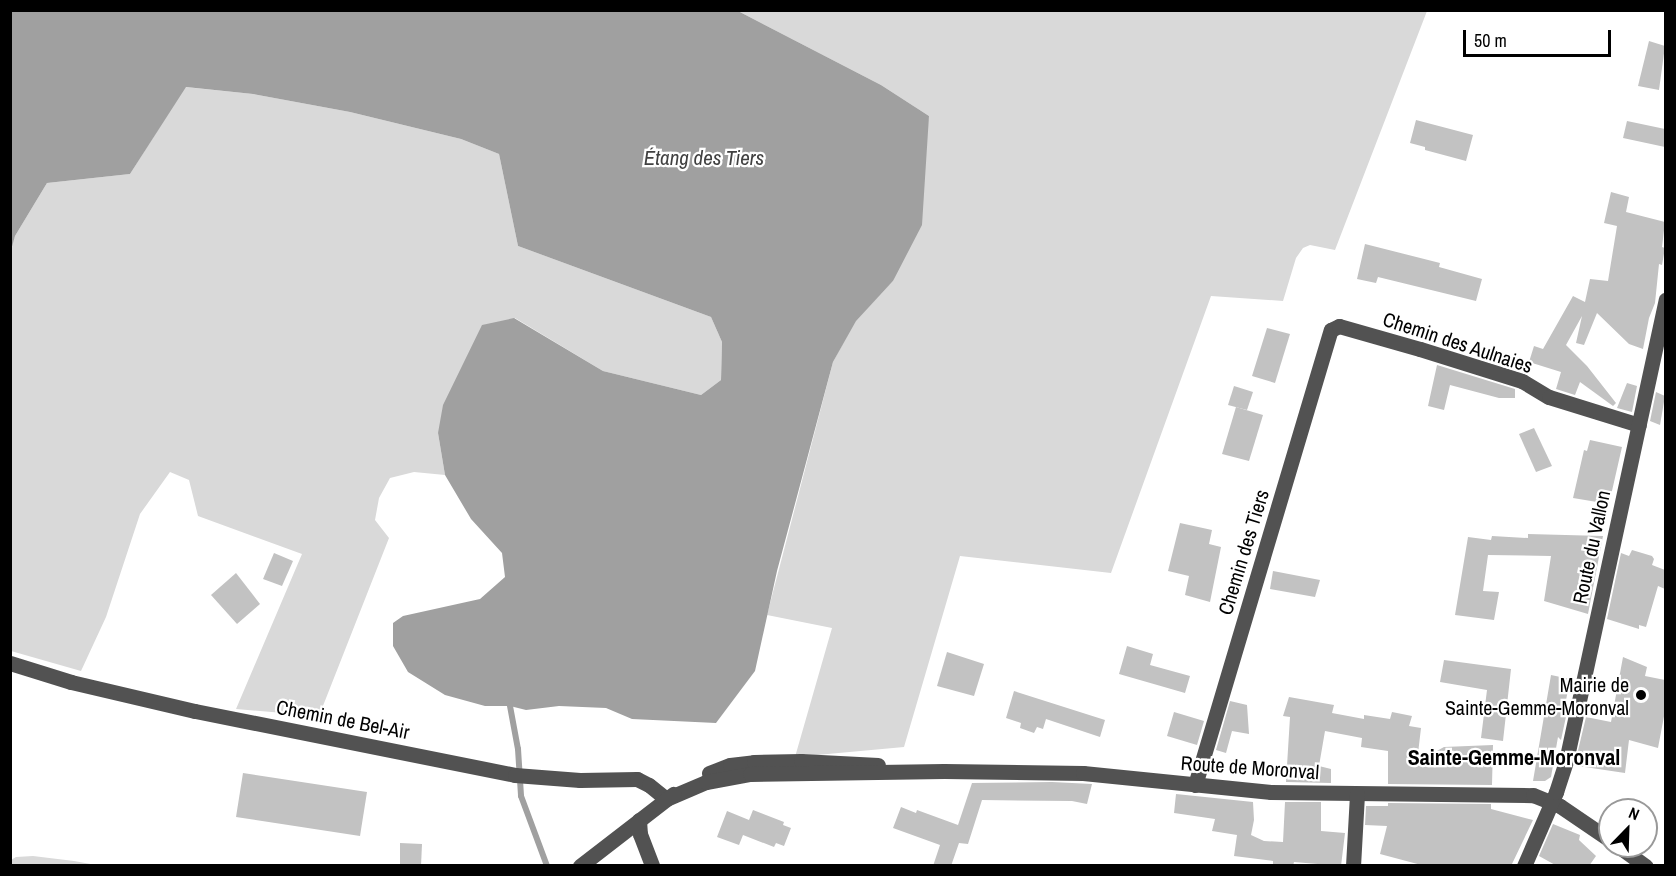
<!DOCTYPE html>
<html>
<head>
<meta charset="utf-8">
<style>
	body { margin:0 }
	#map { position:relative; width:1676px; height:876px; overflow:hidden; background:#fff; font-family:"Archivo Narrow",sans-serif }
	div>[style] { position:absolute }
	.green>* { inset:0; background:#d9d9d9 }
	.water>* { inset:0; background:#a0a0a0 }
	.stream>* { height:6px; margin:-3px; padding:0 3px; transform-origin:3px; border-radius:3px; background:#a0a0a0 }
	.building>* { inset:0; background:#c2c2c2 }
	.minor>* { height:15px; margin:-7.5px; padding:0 7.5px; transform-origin:7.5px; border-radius:7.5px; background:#525252 }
	.dots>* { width:16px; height:16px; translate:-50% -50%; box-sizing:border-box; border:3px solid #fff; border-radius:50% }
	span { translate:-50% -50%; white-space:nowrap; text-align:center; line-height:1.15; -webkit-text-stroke:4.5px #fff; paint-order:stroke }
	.street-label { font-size:20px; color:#000 }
	.poi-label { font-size:20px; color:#000 }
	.right { translate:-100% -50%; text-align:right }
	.water-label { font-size:21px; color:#414141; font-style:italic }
	.quarter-label { font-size:22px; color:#000; font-weight:700 }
	.frame { position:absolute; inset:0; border:12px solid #000; pointer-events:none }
	.north { position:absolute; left:1598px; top:798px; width:60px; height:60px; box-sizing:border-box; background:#fff; border:2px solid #999; border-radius:50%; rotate:23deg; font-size:16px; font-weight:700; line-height:24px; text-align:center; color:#000 }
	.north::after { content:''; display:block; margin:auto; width:21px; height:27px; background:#000; clip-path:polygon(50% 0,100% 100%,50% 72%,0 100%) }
	.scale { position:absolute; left:1463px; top:30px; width:148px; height:27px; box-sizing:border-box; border:3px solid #000; border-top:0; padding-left:8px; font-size:18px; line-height:21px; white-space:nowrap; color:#000; -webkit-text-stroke:4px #fff; paint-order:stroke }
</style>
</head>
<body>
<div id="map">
	<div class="green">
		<div style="clip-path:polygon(738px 11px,1427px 11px,1335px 250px,1310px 245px,1303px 248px,1296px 258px,1283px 301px,1211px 296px,1111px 573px,960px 556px,904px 747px,795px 757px,832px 628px,767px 615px,833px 362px,855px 321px,893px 281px,929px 116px,881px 85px)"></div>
		<div style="clip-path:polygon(185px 87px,253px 94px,350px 112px,461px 139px,499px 154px,518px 246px,711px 317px,722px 342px,721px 380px,701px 395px,603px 371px,515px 318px,438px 433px,445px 475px,414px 472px,390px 478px,379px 498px,375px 520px,389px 538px,319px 716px,236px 709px,302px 554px,198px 516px,189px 480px,170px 472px,140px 514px,106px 617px,81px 671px,11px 651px,10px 250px,15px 236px,47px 183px,130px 174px)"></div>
		<div style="clip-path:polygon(33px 856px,74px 861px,96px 865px,11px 865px,11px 860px,16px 857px)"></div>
	</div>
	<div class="water">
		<div style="clip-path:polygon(11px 10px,738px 11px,881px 85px,929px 116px,922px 225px,893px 281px,856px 321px,833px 362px,777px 571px,755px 671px,716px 723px,632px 719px,606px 708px,559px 706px,526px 710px,510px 706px,485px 706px,445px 695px,408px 672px,393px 646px,393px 623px,403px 616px,480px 599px,505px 577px,502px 553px,471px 519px,445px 475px,438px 433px,443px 405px,482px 325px,514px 318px,603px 371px,701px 395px,721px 380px,722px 342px,711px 317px,518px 246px,499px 154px,461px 139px,350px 112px,253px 94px,186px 87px,130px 174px,47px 183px,15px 236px,11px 250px)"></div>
	</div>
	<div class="stream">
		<div style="left:510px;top:706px;width:44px;rotate:79.5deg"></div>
		<div style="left:518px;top:749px;width:47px;rotate:86.3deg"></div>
		<div style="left:521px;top:796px;width:75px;rotate:69.6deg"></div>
	</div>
	<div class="building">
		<div style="clip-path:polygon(1649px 41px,1665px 46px,1659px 90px,1638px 86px)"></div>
		<div style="clip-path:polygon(1416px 120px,1473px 135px,1466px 161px,1425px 150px,1425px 147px,1410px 143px)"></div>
		<div style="clip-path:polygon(1627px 121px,1665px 129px,1665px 147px,1623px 138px)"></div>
		<div style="clip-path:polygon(1611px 192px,1629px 197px,1626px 212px,1665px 222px,1662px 247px,1665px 248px,1662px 265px,1659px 264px,1655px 303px,1649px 318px,1643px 349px,1629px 344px,1597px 313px,1584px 345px,1576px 343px,1582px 316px,1566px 345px,1587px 366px,1616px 403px,1613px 406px,1580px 382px,1575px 395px,1556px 389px,1561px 372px,1529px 362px,1534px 346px,1543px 349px,1573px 296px,1585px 302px,1590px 279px,1608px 281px,1617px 226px,1604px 223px)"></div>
		<div style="clip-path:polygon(1365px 244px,1440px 263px,1439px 267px,1482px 279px,1476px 301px,1378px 277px,1376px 283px,1357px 279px)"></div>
		<div style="clip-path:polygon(1267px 328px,1290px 334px,1275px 383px,1252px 376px)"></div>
		<div style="clip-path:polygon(1437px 365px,1515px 389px,1515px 398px,1499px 398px,1450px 385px,1444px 410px,1428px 406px)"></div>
		<div style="clip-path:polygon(1627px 383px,1637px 386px,1632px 412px,1617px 408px)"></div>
		<div style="clip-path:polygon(1234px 386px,1253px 392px,1247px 410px,1228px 405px)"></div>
		<div style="clip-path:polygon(1656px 392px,1665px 396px,1660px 425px,1650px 421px)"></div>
		<div style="clip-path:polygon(1236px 407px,1263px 415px,1249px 461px,1222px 454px)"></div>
		<div style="clip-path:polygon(1534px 428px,1552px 466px,1536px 472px,1519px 434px)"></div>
		<div style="clip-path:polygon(1590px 440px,1622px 447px,1609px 504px,1573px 498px,1584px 450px,1587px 451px)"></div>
		<div style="clip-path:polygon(1180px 523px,1212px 530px,1209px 544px,1221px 547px,1210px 602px,1185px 595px,1189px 576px,1168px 571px)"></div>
		<div style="clip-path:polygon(1528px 534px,1603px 536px,1588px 614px,1544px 601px,1551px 556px,1488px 555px,1483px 591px,1499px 592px,1494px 620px,1455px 615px,1468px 537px,1491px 540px,1492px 536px,1528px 538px)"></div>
		<div style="clip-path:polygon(1632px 550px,1652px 556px,1654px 559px,1652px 565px,1665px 570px,1665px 589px,1658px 586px,1646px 627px,1639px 625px,1639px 629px,1607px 619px,1621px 553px,1629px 556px)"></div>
		<div style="clip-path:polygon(274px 553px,293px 561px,282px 586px,263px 579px)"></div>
		<div style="clip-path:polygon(1273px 571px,1320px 580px,1315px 597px,1270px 589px)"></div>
		<div style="clip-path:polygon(236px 573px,260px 604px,237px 624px,211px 595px)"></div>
		<div style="clip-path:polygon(1127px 646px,1153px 654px,1150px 665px,1190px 676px,1185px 693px,1119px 674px)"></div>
		<div style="clip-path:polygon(947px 652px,984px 664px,974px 696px,937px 686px)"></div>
		<div style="clip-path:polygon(1623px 657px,1647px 667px,1645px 676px,1665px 680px,1665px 711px,1658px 748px,1629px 740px,1625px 773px,1578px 766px,1575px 763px,1586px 717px,1611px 722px)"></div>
		<div style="clip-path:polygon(1444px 660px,1511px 669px,1503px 741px,1481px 738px,1487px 690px,1440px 682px)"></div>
		<div style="clip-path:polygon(1551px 675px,1570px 679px,1564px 711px,1567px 712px,1561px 740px,1558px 737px,1551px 777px,1545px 781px,1533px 781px)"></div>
		<div style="clip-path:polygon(1014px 691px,1105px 720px,1100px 737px,1046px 719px,1043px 729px,1037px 727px,1034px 733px,1020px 728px,1021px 723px,1006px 718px)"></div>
		<div style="clip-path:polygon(1289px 697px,1334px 705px,1332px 713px,1364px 719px,1364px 715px,1390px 719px,1392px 712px,1412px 716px,1409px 726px,1421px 728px,1417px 762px,1444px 747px,1493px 745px,1492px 785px,1388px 784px,1388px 751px,1361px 747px,1362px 738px,1325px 731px,1319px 766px,1331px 769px,1331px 783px,1286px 782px,1290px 717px,1283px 716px)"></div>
		<div style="clip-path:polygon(1230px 701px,1247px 705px,1249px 734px,1232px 731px,1226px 753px,1216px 750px)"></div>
		<div style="clip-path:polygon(1174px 712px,1204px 721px,1197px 745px,1167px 736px)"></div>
		<div style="clip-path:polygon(243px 773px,367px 792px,360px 836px,236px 817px)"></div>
		<div style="clip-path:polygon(1052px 782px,1092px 784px,1087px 804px,1072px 801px,982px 800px,968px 844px,959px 843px,951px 866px,933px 866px,940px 845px,893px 828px,901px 807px,916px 813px,917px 810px,958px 825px,972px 783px)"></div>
		<div style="clip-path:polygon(1176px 794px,1253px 802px,1254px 820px,1251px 835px,1264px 841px,1283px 842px,1285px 802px,1321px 802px,1321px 831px,1345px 833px,1341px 866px,1294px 862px,1293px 866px,1273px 866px,1273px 861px,1234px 856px,1237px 835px,1212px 831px,1215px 819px,1174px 813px)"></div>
		<div style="clip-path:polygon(1388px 803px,1491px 804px,1491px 809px,1533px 820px,1511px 866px,1425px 866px,1380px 854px,1387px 826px,1365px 825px,1366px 806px,1388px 806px)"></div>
		<div style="clip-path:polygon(753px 810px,784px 822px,783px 825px,791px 828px,784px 846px,776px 843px,774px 847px,743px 835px,739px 845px,717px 837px,727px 811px,749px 820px)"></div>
		<div style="clip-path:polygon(1553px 824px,1580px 835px,1579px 840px,1596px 856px,1589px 866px,1557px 866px,1539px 856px)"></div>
		<div style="clip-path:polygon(400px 843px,422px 844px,421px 866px,400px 866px)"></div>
	</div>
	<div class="minor">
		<div style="left:10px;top:663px;width:64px;rotate:17.3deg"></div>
		<div style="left:71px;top:682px;width:127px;rotate:13.2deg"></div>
		<div style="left:195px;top:711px;width:326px;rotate:11.3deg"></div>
		<div style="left:515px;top:775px;width:65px;rotate:4.4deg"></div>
		<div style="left:580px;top:780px;width:57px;rotate:-1deg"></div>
		<div style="left:637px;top:779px;width:13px;rotate:27deg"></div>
		<div style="left:649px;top:785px;width:22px;rotate:39deg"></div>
		<div style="left:709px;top:773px;width:22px;rotate:-21deg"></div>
		<div style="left:730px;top:765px;width:24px;rotate:-7deg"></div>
		<div style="left:754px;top:762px;width:47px;rotate:-1.2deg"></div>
		<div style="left:801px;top:761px;width:77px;rotate:3deg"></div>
		<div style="left:1195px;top:785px;width:475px;rotate:-73.4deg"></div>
		<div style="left:1331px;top:330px;width:9px;rotate:-27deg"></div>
		<div style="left:1339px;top:326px;width:84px;rotate:15.9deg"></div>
		<div style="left:1420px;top:349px;width:107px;rotate:17.4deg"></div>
		<div style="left:1522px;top:381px;width:31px;rotate:31deg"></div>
		<div style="left:1549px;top:397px;width:94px;rotate:17.3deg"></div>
		<div style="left:666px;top:799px;width:43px;rotate:-23deg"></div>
		<div style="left:706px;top:782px;width:45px;rotate:-10.3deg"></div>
		<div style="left:750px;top:774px;width:194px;rotate:-0.9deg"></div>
		<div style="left:944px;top:771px;width:139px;rotate:0.8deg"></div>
		<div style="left:1083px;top:773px;width:189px;rotate:5.8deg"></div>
		<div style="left:1271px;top:792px;width:262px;rotate:0.7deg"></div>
		<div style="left:1533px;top:795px;width:29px;rotate:22deg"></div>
		<div style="left:1560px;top:806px;width:60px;rotate:34.2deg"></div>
		<div style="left:639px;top:820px;width:14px;rotate:86deg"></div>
		<div style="left:640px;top:834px;width:34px;rotate:69deg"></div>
		<div style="left:1618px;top:846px;width:34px;rotate:36deg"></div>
		<div style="left:580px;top:866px;width:118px;rotate:-37.7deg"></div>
		<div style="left:1353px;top:866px;width:72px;rotate:-86.8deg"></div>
		<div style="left:1524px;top:866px;width:81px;rotate:-66.6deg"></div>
		<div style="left:1556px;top:792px;width:33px;rotate:-72deg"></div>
		<div style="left:1566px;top:761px;width:472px;rotate:-77.8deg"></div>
	</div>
	<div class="dots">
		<div style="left:1641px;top:695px;background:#000"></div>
	</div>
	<div class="street-label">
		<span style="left:1458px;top:342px;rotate:18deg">Chemin des Aulnaies</span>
		<span style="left:1591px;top:547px;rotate:-78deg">Route du Vallon</span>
		<span style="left:1243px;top:552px;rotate:-73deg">Chemin des Tiers</span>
		<span style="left:343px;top:719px;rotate:11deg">Chemin de Bel-Air</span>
		<span style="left:1250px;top:767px;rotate:4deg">Route de Moronval</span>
	</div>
	<div class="poi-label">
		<span class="right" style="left:1629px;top:696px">Mairie de<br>Sainte-Gemme-Moronval</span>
	</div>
	<div class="water-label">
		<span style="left:704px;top:158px">Étang des Tiers</span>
	</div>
	<div class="quarter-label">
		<span style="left:1514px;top:758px">Sainte-Gemme-Moronval</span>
	</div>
	<div class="frame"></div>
	<div class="north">N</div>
	<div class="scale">50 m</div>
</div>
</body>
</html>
